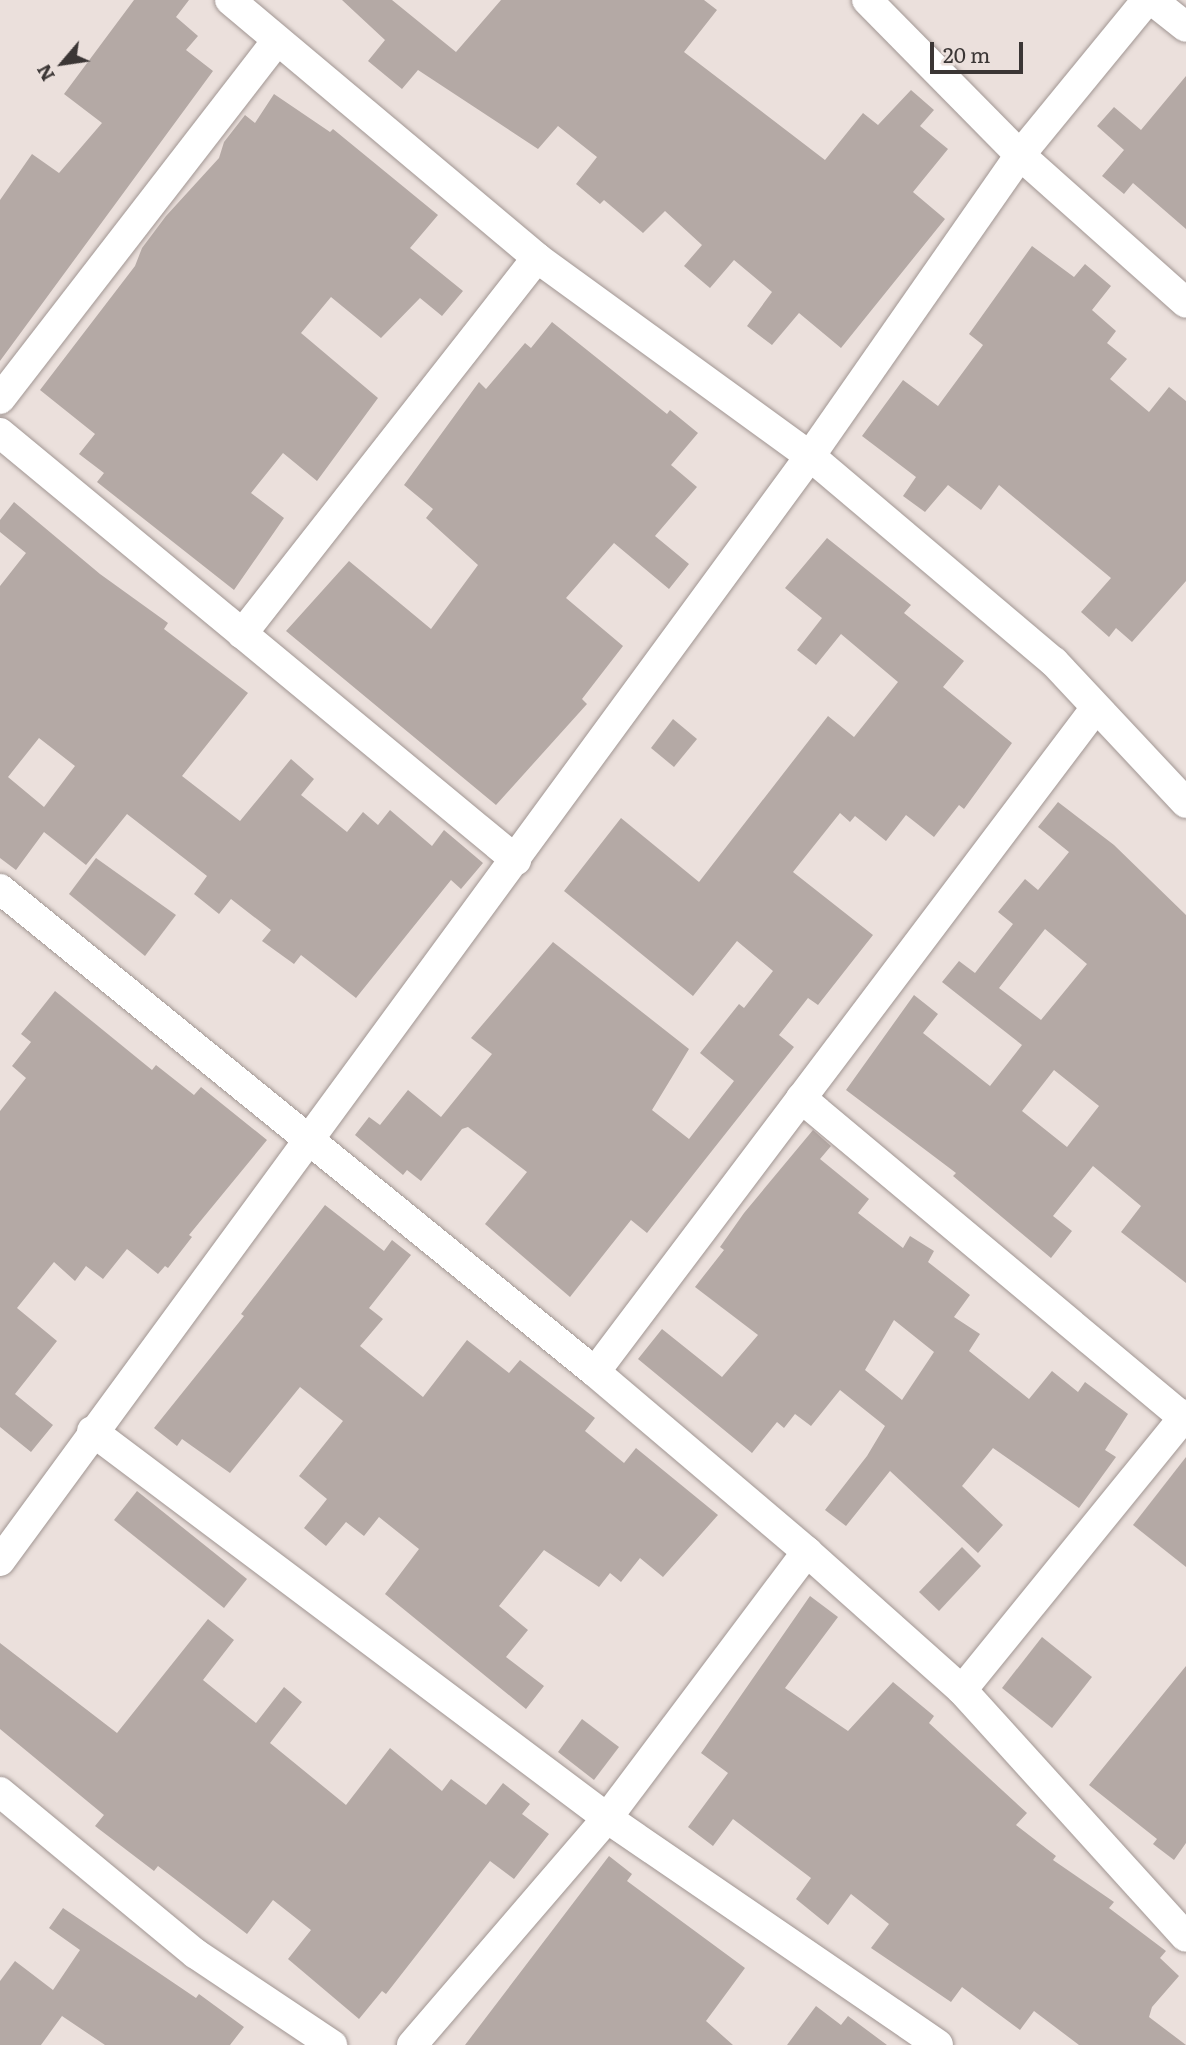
<!DOCTYPE html>
<html>
<head>
<meta charset="utf-8">
<style>
	body { margin:0 }
	#map { position:relative; width:1186px; height:2045px; overflow:hidden; background:#ebe0dc; font-family:Literata,serif }
	div>[style] { position:absolute }
	.building>* { inset:0; background:#b4a9a5 }
	.roads { filter:drop-shadow(0 0 2px #a19693) drop-shadow(0 0 2px #a19693) }
	.minor>* { height:30px; margin:-15px; padding:0 15px; transform-origin:15px; border-radius:15px; background:#fff }
	span { translate:-50% -50%; white-space:nowrap; text-align:center; line-height:1.15; -webkit-text-stroke:7px #ebe0dc; paint-order:stroke }
	.north { position:absolute; left:28px; top:28px; width:70px; height:70px; -webkit-text-stroke:5px #ebe0dc; paint-order:stroke; rotate:241deg; font-size:19px; font-weight:700; line-height:28px; text-align:center; color:#3b3635 }
	.north::after { content:''; display:block; margin:auto; width:24px; height:32px; background:#3b3635; clip-path:polygon(50% 0,100% 100%,50% 72%,0 100%) }
	.scale { position:absolute; left:930px; top:42px; width:93px; height:32px; box-sizing:border-box; border:4px solid #3b3635; border-top:0; padding-left:9px; font-size:21px; line-height:24px; white-space:nowrap; color:#3b3635; -webkit-text-stroke:5px #ebe0dc; paint-order:stroke }
</style>
</head>
<body>
<div id="map">
	<div class="building">
		<div style="clip-path:polygon(134px 0,189px 0,176px 17px,198px 36px,186px 50px,213px 71px,0 361px,0 200px,32px 154px,59px 173px,102px 123px,64px 94px)"></div>
		<div style="clip-path:polygon(342px 0,392px 0,456px 52px,501px 0,704px 0,717px 10px,684px 52px,825px 160px,863px 113px,878px 125px,911px 90px,934px 110px,920px 126px,948px 149px,913px 192px,945px 219px,841px 348px,799px 313px,772px 345px,747px 326px,772px 292px,734px 260px,710px 288px,684px 266px,702px 245px,665px 211px,643px 233px,604px 200px,600px 204px,576px 184px,597px 157px,558px 126px,538px 149px,418px 70px,402px 89px,368px 61px,385px 40px)"></div>
		<div style="clip-path:polygon(1186px 76px,1186px 229px,1133px 183px,1124px 194px,1102px 176px,1124px 150px,1097px 126px,1114px 107px,1141px 130px)"></div>
		<div style="clip-path:polygon(274px 94px,330px 132px,333px 129px,438px 215px,410px 248px,463px 291px,442px 316px,420px 298px,381px 338px,331px 297px,301px 333px,378px 398px,317px 481px,283px 453px,251px 493px,284px 518px,234px 590px,97px 482px,104px 473px,79px 454px,95px 434px,40px 390px,135px 266px,142px 248px,166px 216px,219px 158px,224px 142px,245px 115px,255px 123px)"></div>
		<div style="clip-path:polygon(1032px 246px,1074px 277px,1085px 264px,1111px 286px,1092px 310px,1116px 331px,1107px 343px,1127px 359px,1110px 379px,1149px 412px,1169px 387px,1186px 401px,1186px 581px,1132px 642px,1116px 628px,1109px 637px,1081px 612px,1111px 578px,999px 485px,981px 510px,948px 485px,925px 512px,903px 496px,916px 477px,862px 436px,903px 380px,938px 406px,983px 345px,969px 334px)"></div>
		<div style="clip-path:polygon(552px 322px,667px 414px,670px 410px,698px 433px,671px 465px,697px 487px,655px 536px,689px 564px,669px 589px,614px 543px,566px 598px,623px 646px,582px 699px,587px 704px,496px 805px,286px 631px,349px 561px,431px 629px,478px 565px,426px 518px,433px 509px,404px 485px,479px 382px,486px 389px,525px 343px,531px 348px)"></div>
		<div style="clip-path:polygon(evenodd,14px 502px,100px 574px,168px 623px,164px 629px,248px 693px,182px 776px,240px 821px,291px 759px,314px 779px,301px 795px,347px 832px,363px 812px,378px 825px,390px 810px,432px 846px,444px 830px,483px 863px,461px 889px,451px 880px,356px 998px,301px 955px,294px 964px,262px 941px,271px 930px,231px 899px,219px 914px,194px 894px,207px 876px,127px 814px,86px 865px,44px 832px,16px 870px,0 858px,0 586px,26px 553px,0 532px,0 520px,14px 502px,39px 738px,75px 766px,44px 807px,8px 777px,39px 738px)"></div>
		<div style="clip-path:polygon(827px 538px,911px 605px,904px 613px,964px 661px,943px 687px,1012px 743px,964px 809px,959px 805px,934px 837px,906px 815px,886px 841px,855px 816px,850px 822px,840px 813px,793px 872px,873px 935px,818px 1005px,808px 998px,779px 1035px,794px 1047px,647px 1233px,631px 1220px,570px 1297px,485px 1224px,527px 1172px,468px 1127px,462px 1129px,421px 1181px,407px 1170px,403px 1175px,355px 1135px,369px 1117px,380px 1125px,408px 1090px,441px 1117px,492px 1054px,471px 1038px,553px 942px,689px 1049px,652px 1110px,689px 1139px,734px 1081px,700px 1053px,739px 1004px,744px 1008px,773px 971px,737px 941px,693px 996px,564px 891px,621px 818px,699px 882px,828px 716px,854px 737px,898px 682px,841px 634px,816px 665px,797px 650px,822px 618px,785px 588px)"></div>
		<div style="clip-path:polygon(673px 719px,697px 739px,674px 767px,651px 748px)"></div>
		<div style="clip-path:polygon(evenodd,1058px 802px,1114px 845px,1186px 915px,1186px 1283px,1121px 1232px,1141px 1206px,1093px 1166px,1053px 1216px,1072px 1231px,1051px 1258px,953px 1176px,956px 1173px,846px 1090px,914px 995px,938px 1014px,923px 1033px,990px 1086px,1022px 1045px,942px 982px,959px 961px,975px 973px,1013px 924px,998px 912px,1025px 879px,1038px 890px,1069px 852px,1038px 827px,1058px 802px,1045px 929px,1087px 964px,1041px 1020px,999px 988px,1045px 929px,1058px 802px,1054px 1070px,1099px 1106px,1067px 1147px,1022px 1111px,1054px 1070px)"></div>
		<div style="clip-path:polygon(96px 858px,176px 915px,145px 956px,69px 894px)"></div>
		<div style="clip-path:polygon(55px 991px,152px 1070px,156px 1065px,194px 1095px,201px 1087px,267px 1140px,189px 1235px,192px 1237px,168px 1268px,165px 1266px,158px 1274px,127px 1249px,103px 1279px,86px 1266px,75px 1281px,54px 1262px,17px 1308px,57px 1341px,15px 1394px,53px 1425px,31px 1452px,0 1427px,0 1111px,26px 1078px,12px 1066px,31px 1042px,21px 1034px)"></div>
		<div style="clip-path:polygon(evenodd,813px 1130px,831px 1146px,820px 1159px,869px 1199px,858px 1213px,903px 1248px,910px 1236px,934px 1251px,928px 1262px,970px 1295px,954px 1317px,980px 1334px,969px 1351px,1029px 1399px,1052px 1371px,1078px 1392px,1085px 1382px,1128px 1414px,1105px 1450px,1116px 1457px,1079px 1508px,993px 1448px,962px 1486px,1003px 1525px,978px 1553px,890px 1471px,846px 1526px,825px 1510px,867px 1456px,885px 1426px,840px 1390px,811px 1426px,795px 1414px,784px 1428px,777px 1422px,752px 1453px,638px 1359px,662px 1329px,722px 1377px,758px 1335px,695px 1287px,724px 1250px,720px 1247px,744px 1213px,813px 1130px,894px 1320px,934px 1352px,902px 1400px,865px 1370px,894px 1320px)"></div>
		<div style="clip-path:polygon(325px 1205px,384px 1251px,392px 1240px,411px 1255px,369px 1308px,383px 1319px,360px 1346px,423px 1397px,467px 1340px,509px 1373px,520px 1360px,595px 1418px,585px 1431px,624px 1463px,636px 1448px,718px 1515px,663px 1577px,640px 1558px,621px 1582px,610px 1573px,599px 1587px,544px 1550px,499px 1606px,528px 1630px,506px 1657px,544px 1686px,526px 1709px,385px 1594px,419px 1549px,379px 1517px,364px 1536px,346px 1522px,326px 1546px,304px 1528px,327px 1499px,299px 1476px,343px 1421px,300px 1387px,230px 1473px,182px 1439px,177px 1446px,154px 1428px,244px 1316px,241px 1314px)"></div>
		<div style="clip-path:polygon(1186px 1457px,1186px 1567px,1133px 1525px)"></div>
		<div style="clip-path:polygon(137px 1491px,247px 1579px,224px 1608px,114px 1520px)"></div>
		<div style="clip-path:polygon(962px 1547px,981px 1566px,939px 1611px,919px 1592px)"></div>
		<div style="clip-path:polygon(810px 1596px,838px 1617px,785px 1688px,848px 1731px,893px 1682px,934px 1716px,929px 1723px,1027px 1813px,1016px 1825px,1056px 1856px,1053px 1860px,1114px 1902px,1109px 1908px,1166px 1951px,1160px 1958px,1179px 1976px,1152px 2007px,1149px 2017px,1186px 2045px,1079px 2045px,1034px 2011px,1020px 2030px,962px 1987px,951px 2002px,871px 1948px,889px 1924px,851px 1894px,828px 1925px,796px 1899px,811px 1878px,733px 1819px,713px 1846px,688px 1827px,728px 1773px,701px 1753px)"></div>
		<div style="clip-path:polygon(208px 1619px,234px 1640px,203px 1680px,256px 1723px,284px 1687px,302px 1702px,270px 1743px,346px 1805px,390px 1748px,442px 1791px,451px 1779px,486px 1805px,503px 1783px,530px 1804px,522px 1814px,549px 1834px,514px 1879px,490px 1861px,386px 1994px,382px 1991px,359px 2019px,288px 1959px,311px 1930px,273px 1900px,247px 1934px,158px 1866px,154px 1871px,95px 1826px,104px 1815px,0 1729px,0 1643px,117px 1733px)"></div>
		<div style="clip-path:polygon(1042px 1637px,1092px 1677px,1052px 1728px,1002px 1688px)"></div>
		<div style="clip-path:polygon(1186px 1666px,1186px 1843px,1174px 1860px,1153px 1844px,1157px 1839px,1089px 1785px)"></div>
		<div style="clip-path:polygon(582px 1719px,619px 1747px,594px 1780px,558px 1752px)"></div>
		<div style="clip-path:polygon(609px 1856px,632px 1874px,627px 1881px,745px 1968px,706px 2021px,733px 2045px,465px 2045px)"></div>
		<div style="clip-path:polygon(63px 1908px,196px 1998px,199px 1994px,244px 2027px,230px 2045px,105px 2045px,62px 2016px,41px 2045px,0 2045px,0 1981px,15px 1961px,53px 1990px,80px 1950px,49px 1928px)"></div>
		<div style="clip-path:polygon(816px 2006px,841px 2025px,848px 2016px,887px 2045px,787px 2045px)"></div>
	</div>
	<div class="roads">
		<div class="minor">
			<div style="left:230px;top:0;width:401px;rotate:40deg"></div>
			<div style="left:537px;top:258px;width:337px;rotate:36deg"></div>
			<div style="left:810px;top:456px;width:319px;rotate:40.2deg"></div>
			<div style="left:1054px;top:662px;width:193px;rotate:46.9deg"></div>
			<div style="left:867px;top:0;width:218px;rotate:45.4deg"></div>
			<div style="left:1020px;top:155px;width:222px;rotate:41.7deg"></div>
			<div style="left:1152px;top:0;width:43px;rotate:38.5deg"></div>
			<div style="left:0;top:399px;width:451px;rotate:-52.3deg"></div>
			<div style="left:0;top:433px;width:670px;rotate:39.61deg"></div>
			<div style="left:242px;top:634px;width:478px;rotate:-51.9deg"></div>
			<div style="left:0;top:889px;width:766px;rotate:39.07deg"></div>
			<div style="left:595px;top:1372px;width:278px;rotate:40.3deg"></div>
			<div style="left:807px;top:1552px;width:208px;rotate:41.7deg"></div>
			<div style="left:962px;top:1690px;width:333px;rotate:47.8deg"></div>
			<div style="left:801px;top:1098px;width:502px;rotate:39.91deg"></div>
			<div style="left:595px;top:1372px;width:830px;rotate:-52.98deg"></div>
			<div style="left:92px;top:1431px;width:644px;rotate:36.92deg"></div>
			<div style="left:607px;top:1818px;width:401px;rotate:34.4deg"></div>
			<div style="left:0;top:1561px;width:1370px;rotate:-53.76deg"></div>
			<div style="left:810px;top:456px;width:367px;rotate:-55.1deg"></div>
			<div style="left:1020px;top:155px;width:200px;rotate:-50.7deg"></div>
			<div style="left:962px;top:1690px;width:355px;rotate:-50.9deg"></div>
			<div style="left:0;top:1792px;width:254px;rotate:39.6deg"></div>
			<div style="left:196px;top:1954px;width:164px;rotate:33.8deg"></div>
			<div style="left:412px;top:2045px;width:299px;rotate:-49.3deg"></div>
			<div style="left:607px;top:1818px;width:333px;rotate:-53.1deg"></div>
		</div>
	</div>
	<div class="north">N</div>
	<div class="scale">20 m</div>
</div>
</body>
</html>
